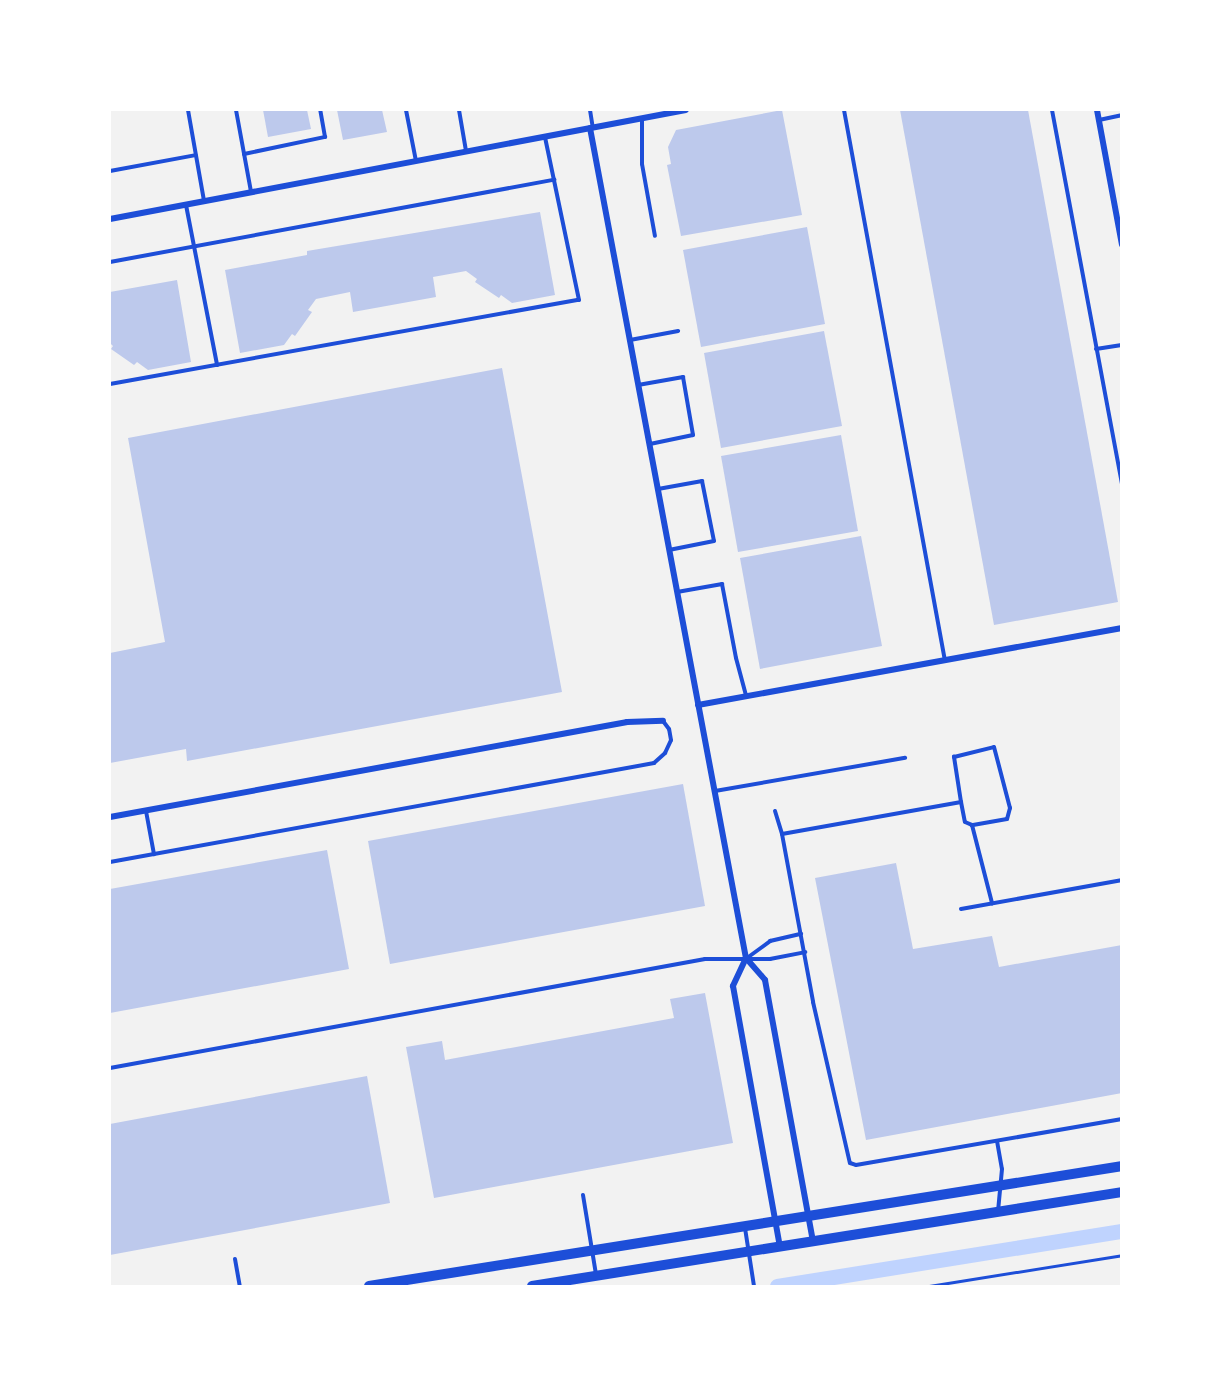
<!DOCTYPE html>
<html>
<head>
<meta charset="utf-8">
<style>
	body { margin:0 }
	#map { position:relative; width:1231px; height:1396px; overflow:hidden; background:#f2f2f2; font-family:Georgia,serif }
	div>[style] { position:absolute }
	.canal>* { height:15px; margin:-7.5px; padding:0 7.5px; transform-origin:7.5px; border-radius:7.5px; background:#bfd3fe }
	.building>* { inset:0; background:#bdc9ec }
	.path>* { height:3px; margin:-1.5px; padding:0 1.5px; transform-origin:1.5px; border-radius:1.5px; background:#1d4ed8 }
	.service>* { height:4px; margin:-2px; padding:0 2px; transform-origin:2px; border-radius:2px; background:#1d4ed8 }
	.minor>* { height:6px; margin:-3px; padding:0 3px; transform-origin:3px; border-radius:3px; background:#1d4ed8 }
	.secondary>* { height:10px; margin:-5px; padding:0 5px; transform-origin:5px; border-radius:5px; background:#1d4ed8 }
	span { translate:-50% -50%; white-space:nowrap; text-align:center; line-height:1.15; -webkit-text-stroke:4.5px #fff; paint-order:stroke }
	.frame { position:absolute; inset:0; border:111px solid #fff; pointer-events:none }
</style>
</head>
<body>
<div id="map">
	<div class="canal">
		<div style="left:777px;top:1286px;width:349px;rotate:-9.1deg"></div>
	</div>
	<div class="building">
		<div style="clip-path:polygon(263px 110px,307px 110px,311px 129px,268px 137px)"></div>
		<div style="clip-path:polygon(337px 110px,382px 110px,387px 132px,343px 140px)"></div>
		<div style="clip-path:polygon(782px 110px,802px 215px,681px 236px,667px 165px,671px 164px,668px 147px,676px 130px)"></div>
		<div style="clip-path:polygon(900px 110px,1028px 110px,1118px 602px,994px 625px)"></div>
		<div style="clip-path:polygon(540px 212px,555px 295px,512px 303px,501px 295px,499px 298px,475px 282px,477px 279px,466px 271px,433px 277px,436px 297px,353px 312px,350px 292px,316px 299px,308px 310px,312px 312px,295px 336px,292px 334px,284px 345px,240px 353px,225px 270px,307px 255px,307px 251px)"></div>
		<div style="clip-path:polygon(807px 227px,825px 324px,701px 347px,683px 250px)"></div>
		<div style="clip-path:polygon(177px 280px,191px 362px,148px 370px,137px 362px,134px 365px,111px 349px,113px 346px,110px 343px,110px 292px)"></div>
		<div style="clip-path:polygon(824px 331px,842px 426px,721px 448px,704px 353px)"></div>
		<div style="clip-path:polygon(502px 368px,562px 692px,187px 761px,186px 749px,110px 763px,110px 653px,165px 642px,128px 438px)"></div>
		<div style="clip-path:polygon(841px 435px,858px 531px,738px 552px,721px 456px)"></div>
		<div style="clip-path:polygon(861px 536px,882px 646px,760px 669px,740px 558px)"></div>
		<div style="clip-path:polygon(683px 784px,705px 906px,390px 964px,368px 841px)"></div>
		<div style="clip-path:polygon(327px 850px,349px 969px,110px 1013px,110px 889px)"></div>
		<div style="clip-path:polygon(896px 863px,913px 949px,992px 936px,999px 967px,1122px 945px,1122px 1093px,866px 1140px,815px 878px)"></div>
		<div style="clip-path:polygon(705px 993px,733px 1143px,434px 1198px,406px 1047px,442px 1041px,445px 1060px,674px 1018px,670px 999px)"></div>
		<div style="clip-path:polygon(367px 1076px,390px 1203px,110px 1255px,110px 1124px)"></div>
	</div>
	<div class="path">
		<div style="left:929px;top:1286px;width:195px;rotate:-9.1deg"></div>
	</div>
	<div class="service">
		<div style="left:188px;top:110px;width:92px;rotate:80deg"></div>
		<div style="left:236px;top:110px;width:83px;rotate:79.6deg"></div>
		<div style="left:406px;top:110px;width:52px;rotate:78.9deg"></div>
		<div style="left:459px;top:110px;width:42px;rotate:80.3deg"></div>
		<div style="left:590px;top:110px;width:18px;rotate:81deg"></div>
		<div style="left:844px;top:110px;width:560px;rotate:79.61deg"></div>
		<div style="left:1052px;top:110px;width:381px;rotate:79.4deg"></div>
		<div style="left:642px;top:119px;width:45px;rotate:90deg"></div>
		<div style="left:642px;top:164px;width:73px;rotate:79.8deg"></div>
		<div style="left:1099px;top:120px;width:24px;rotate:-12deg"></div>
		<div style="left:244px;top:154px;width:83px;rotate:-11.9deg"></div>
		<div style="left:325px;top:137px;width:27px;rotate:-100deg"></div>
		<div style="left:110px;top:171px;width:87px;rotate:-10.5deg"></div>
		<div style="left:186px;top:205px;width:163px;rotate:79deg"></div>
		<div style="left:110px;top:262px;width:452px;rotate:-10.5deg"></div>
		<div style="left:630px;top:340px;width:49px;rotate:-10.6deg"></div>
		<div style="left:1096px;top:349px;width:26px;rotate:-9deg"></div>
		<div style="left:110px;top:384px;width:476px;rotate:-10.2deg"></div>
		<div style="left:579px;top:300px;width:167px;rotate:-101.8deg"></div>
		<div style="left:638px;top:385px;width:46px;rotate:-10.1deg"></div>
		<div style="left:683px;top:377px;width:59px;rotate:80.2deg"></div>
		<div style="left:693px;top:435px;width:44px;rotate:168.2deg"></div>
		<div style="left:658px;top:489px;width:45px;rotate:-10.3deg"></div>
		<div style="left:702px;top:481px;width:61px;rotate:78.7deg"></div>
		<div style="left:714px;top:541px;width:46px;rotate:168.7deg"></div>
		<div style="left:677px;top:592px;width:46px;rotate:-10.1deg"></div>
		<div style="left:722px;top:584px;width:75px;rotate:79.3deg"></div>
		<div style="left:736px;top:658px;width:39px;rotate:75deg"></div>
		<div style="left:715px;top:791px;width:193px;rotate:-9.9deg"></div>
		<div style="left:961px;top:802px;width:20px;rotate:79deg"></div>
		<div style="left:965px;top:822px;width:8px;rotate:23deg"></div>
		<div style="left:146px;top:811px;width:44px;rotate:79.5deg"></div>
		<div style="left:775px;top:811px;width:24px;rotate:73deg"></div>
		<div style="left:782px;top:834px;width:171px;rotate:79.5deg"></div>
		<div style="left:813px;top:1002px;width:165px;rotate:77.1deg"></div>
		<div style="left:850px;top:1163px;width:6px;rotate:18deg"></div>
		<div style="left:856px;top:1165px;width:270px;rotate:-9.8deg"></div>
		<div style="left:782px;top:834px;width:182px;rotate:-10.1deg"></div>
		<div style="left:961px;top:802px;width:46px;rotate:-98.8deg"></div>
		<div style="left:954px;top:757px;width:41px;rotate:-14deg"></div>
		<div style="left:994px;top:747px;width:63px;rotate:75.3deg"></div>
		<div style="left:1010px;top:808px;width:11px;rotate:105deg"></div>
		<div style="left:1007px;top:819px;width:36px;rotate:170deg"></div>
		<div style="left:972px;top:825px;width:81px;rotate:75.6deg"></div>
		<div style="left:110px;top:862px;width:553px;rotate:-10.31deg"></div>
		<div style="left:654px;top:763px;width:15px;rotate:-42deg"></div>
		<div style="left:665px;top:753px;width:14px;rotate:-65deg"></div>
		<div style="left:671px;top:740px;width:11px;rotate:-100deg"></div>
		<div style="left:669px;top:729px;width:10px;rotate:-127deg"></div>
		<div style="left:961px;top:909px;width:164px;rotate:-10.2deg"></div>
		<div style="left:747px;top:958px;width:29px;rotate:-36deg"></div>
		<div style="left:770px;top:941px;width:32px;rotate:-13deg"></div>
		<div style="left:110px;top:1068px;width:605px;rotate:-10.38deg"></div>
		<div style="left:705px;top:959px;width:65px"></div>
		<div style="left:770px;top:959px;width:36px;rotate:-11deg"></div>
		<div style="left:997px;top:1141px;width:28px;rotate:80deg"></div>
		<div style="left:1002px;top:1169px;width:42px;rotate:95.4deg"></div>
		<div style="left:583px;top:1195px;width:80px;rotate:80.7deg"></div>
		<div style="left:745px;top:1228px;width:59px;rotate:81.2deg"></div>
		<div style="left:235px;top:1259px;width:27px;rotate:80deg"></div>
	</div>
	<div class="minor">
		<div style="left:1097px;top:110px;width:137px;rotate:79.5deg"></div>
		<div style="left:590px;top:128px;width:845px;rotate:79.36deg"></div>
		<div style="left:746px;top:958px;width:29px;rotate:49deg"></div>
		<div style="left:765px;top:980px;width:265px;rotate:79.6deg"></div>
		<div style="left:110px;top:219px;width:586px;rotate:-10.72deg"></div>
		<div style="left:698px;top:705px;width:431px;rotate:-10.3deg"></div>
		<div style="left:110px;top:817px;width:526px;rotate:-10.41deg"></div>
		<div style="left:627px;top:722px;width:36px;rotate:-2deg"></div>
		<div style="left:746px;top:958px;width:31px;rotate:115deg"></div>
		<div style="left:733px;top:986px;width:264px;rotate:79.8deg"></div>
	</div>
	<div class="secondary">
		<div style="left:369px;top:1286px;width:763px;rotate:-9.05deg"></div>
		<div style="left:532px;top:1286px;width:597px;rotate:-9.05deg"></div>
	</div>
	<div class="frame"></div>
</div>
</body>
</html>
